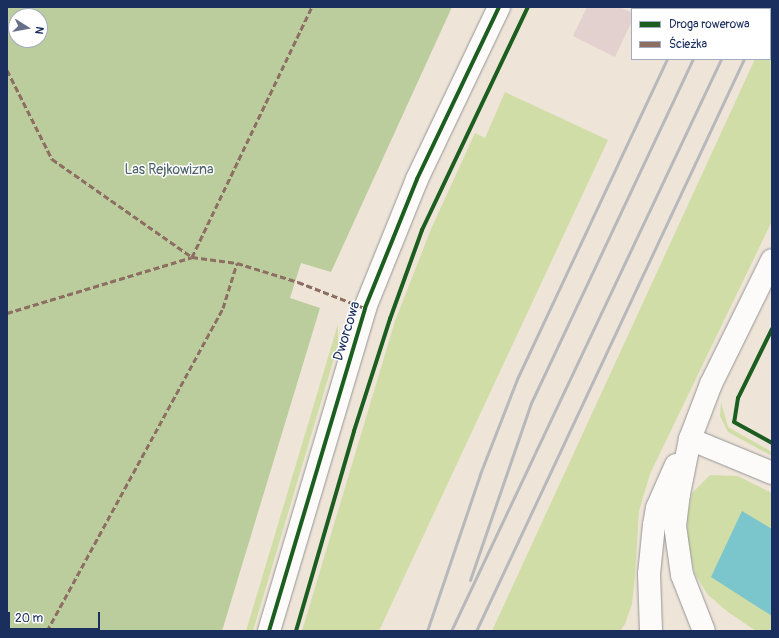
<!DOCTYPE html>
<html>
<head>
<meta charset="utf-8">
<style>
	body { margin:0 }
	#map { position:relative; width:779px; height:638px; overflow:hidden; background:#eee5d8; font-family:Pangolin,sans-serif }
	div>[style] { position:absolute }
	.green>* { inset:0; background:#d0dda6 }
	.forest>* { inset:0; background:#bbcc9d }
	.water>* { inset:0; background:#7bc5cc }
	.building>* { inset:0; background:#e3d1d0 }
	.roads { filter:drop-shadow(0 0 1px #959495) drop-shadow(0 0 1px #959495) }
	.street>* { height:22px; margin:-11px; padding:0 11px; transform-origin:11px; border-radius:11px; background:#fcfbf9 }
	.rail>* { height:3px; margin:-1.5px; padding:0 1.5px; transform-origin:1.5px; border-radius:1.5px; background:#b7b8bb }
	.quiet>* { height:3px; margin-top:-1.5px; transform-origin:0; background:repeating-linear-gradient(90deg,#8d6e63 0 6px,transparent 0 9px) }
	.cycleway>* { height:4px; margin:-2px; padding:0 2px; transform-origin:2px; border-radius:2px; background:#1b5e20 }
	span { translate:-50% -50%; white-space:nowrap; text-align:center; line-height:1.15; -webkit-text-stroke:3px #fff; paint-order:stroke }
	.park-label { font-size:14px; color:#4a6167 }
	.street-label { font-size:14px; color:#1b2f5e }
	.frame { position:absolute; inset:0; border:8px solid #1b2f5e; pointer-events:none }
	.legend { position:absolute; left:631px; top:8px; width:140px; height:52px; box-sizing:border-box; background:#fff; border:1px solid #a4acbf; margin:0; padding:5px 7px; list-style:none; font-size:12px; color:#1b2f5e }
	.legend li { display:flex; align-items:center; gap:8px; height:20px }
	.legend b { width:20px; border:1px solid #a4acbf }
	.north { position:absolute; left:8px; top:8px; width:40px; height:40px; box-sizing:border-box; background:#fff; border:1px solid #a4acbf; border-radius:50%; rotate:101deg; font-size:11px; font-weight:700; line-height:16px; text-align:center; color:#1b2f5e }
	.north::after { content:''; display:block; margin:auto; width:14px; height:18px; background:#656f89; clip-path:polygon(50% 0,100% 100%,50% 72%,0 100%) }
	.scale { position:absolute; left:8px; top:612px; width:92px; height:18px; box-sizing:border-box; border:2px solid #1b2f5e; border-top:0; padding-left:5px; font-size:12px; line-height:14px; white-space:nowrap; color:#1b2f5e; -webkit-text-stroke:3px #fff; paint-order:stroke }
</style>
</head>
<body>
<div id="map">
	<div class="green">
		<div style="clip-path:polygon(772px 21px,772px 221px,650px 474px,639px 511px,635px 577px,632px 604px,625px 624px,620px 631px,492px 631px,755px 59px,770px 59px)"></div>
		<div style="clip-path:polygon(505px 92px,608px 140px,379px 631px,302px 631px,395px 321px,431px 229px,475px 133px,485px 138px)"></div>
		<div style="clip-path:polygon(338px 324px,338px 345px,253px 631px,246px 631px)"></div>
		<div style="clip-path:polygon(721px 402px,728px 427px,772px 452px,772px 456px,728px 432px,720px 416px)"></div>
		<div style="clip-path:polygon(710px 475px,738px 476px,772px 493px,772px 631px,756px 631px,728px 612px,708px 595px,695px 574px,688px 543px,687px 517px,692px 493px)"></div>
	</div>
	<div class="forest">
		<div style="clip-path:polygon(evenodd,7px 7px,452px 7px,331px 272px,301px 263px,290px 298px,320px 308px,222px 631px,7px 631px,7px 7px,16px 16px,40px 16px,40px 40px,16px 40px,16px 16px)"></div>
	</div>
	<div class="water">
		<div style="clip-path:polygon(742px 511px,772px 529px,772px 616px,711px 577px)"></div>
	</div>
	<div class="building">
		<div style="clip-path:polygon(587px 7px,620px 7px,632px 13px,632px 21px,615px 57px,573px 36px)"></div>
	</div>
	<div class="roads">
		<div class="street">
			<div style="left:690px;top:439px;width:89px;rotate:22.5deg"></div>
			<div style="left:269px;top:631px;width:337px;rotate:-73.4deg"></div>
			<div style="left:365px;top:308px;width:139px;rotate:-68deg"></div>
			<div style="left:417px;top:179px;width:191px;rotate:-64.5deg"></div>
			<div style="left:651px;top:631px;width:57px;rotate:-92deg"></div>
			<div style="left:649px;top:574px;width:49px;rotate:-84.2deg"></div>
			<div style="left:654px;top:525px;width:17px;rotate:-80deg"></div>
			<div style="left:657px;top:508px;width:47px;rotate:-66.2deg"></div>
			<div style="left:704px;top:631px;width:60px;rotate:-111.4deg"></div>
			<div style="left:682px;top:575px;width:49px;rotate:-98.1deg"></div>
			<div style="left:675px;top:526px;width:32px;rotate:-83deg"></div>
			<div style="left:679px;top:494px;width:56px;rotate:-78.7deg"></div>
			<div style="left:690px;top:439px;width:59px;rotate:-69.1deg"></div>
			<div style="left:711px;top:384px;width:138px;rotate:-63.8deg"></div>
		</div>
	</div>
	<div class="rail">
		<div style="left:690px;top:9px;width:2px;rotate:-63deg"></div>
		<div style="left:717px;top:9px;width:2px;rotate:-63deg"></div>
		<div style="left:744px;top:9px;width:2px;rotate:-63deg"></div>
		<div style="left:768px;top:9px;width:2px;rotate:-63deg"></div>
		<div style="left:470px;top:580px;width:187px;rotate:-71deg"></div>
		<div style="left:531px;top:403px;width:380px;rotate:-64.8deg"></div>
		<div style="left:427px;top:631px;width:166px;rotate:-71.3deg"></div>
		<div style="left:480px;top:474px;width:102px;rotate:-68.7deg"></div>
		<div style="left:517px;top:379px;width:353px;rotate:-64.9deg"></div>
		<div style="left:451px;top:631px;width:633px;rotate:-64.73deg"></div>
		<div style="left:476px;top:631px;width:632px;rotate:-64.9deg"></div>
	</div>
	<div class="quiet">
		<div style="left:7px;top:70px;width:100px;rotate:63.2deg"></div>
		<div style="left:52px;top:159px;width:171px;rotate:35deg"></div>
		<div style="left:192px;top:257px;width:277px;rotate:-64.4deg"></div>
		<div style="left:7px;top:313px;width:193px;rotate:-16.8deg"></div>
		<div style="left:192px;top:257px;width:45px;rotate:7.6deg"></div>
		<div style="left:237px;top:263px;width:64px;rotate:17.3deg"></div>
		<div style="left:298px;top:282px;width:72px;rotate:21.2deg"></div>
		<div style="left:47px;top:631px;width:368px;rotate:-61.4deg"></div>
		<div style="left:223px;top:308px;width:47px;rotate:-72.7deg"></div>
	</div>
	<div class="cycleway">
		<div style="left:772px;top:329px;width:77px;rotate:116.2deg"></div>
		<div style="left:738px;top:398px;width:24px;rotate:99deg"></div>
		<div style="left:734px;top:422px;width:43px;rotate:28.9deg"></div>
		<div style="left:269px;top:631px;width:337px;rotate:-73.4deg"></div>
		<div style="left:365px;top:308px;width:139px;rotate:-68deg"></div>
		<div style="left:417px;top:179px;width:191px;rotate:-64.5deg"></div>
		<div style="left:296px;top:631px;width:208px;rotate:-73.8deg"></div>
		<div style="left:354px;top:431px;width:118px;rotate:-72.2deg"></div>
		<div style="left:390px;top:319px;width:95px;rotate:-70.2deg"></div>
		<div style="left:422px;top:230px;width:247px;rotate:-64.6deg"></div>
	</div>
	<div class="park-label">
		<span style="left:169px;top:170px">Las Rejkowizna</span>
	</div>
	<div class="street-label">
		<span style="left:347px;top:331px;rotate:-73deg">Dworcowa</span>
	</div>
	<div class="frame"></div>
	<ul class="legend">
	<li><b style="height:5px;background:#1b5e20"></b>Droga rowerowa</li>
	<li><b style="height:5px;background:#8d6e63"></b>Ścieżka</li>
	</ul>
	<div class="north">N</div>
	<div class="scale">20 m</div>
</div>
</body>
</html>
